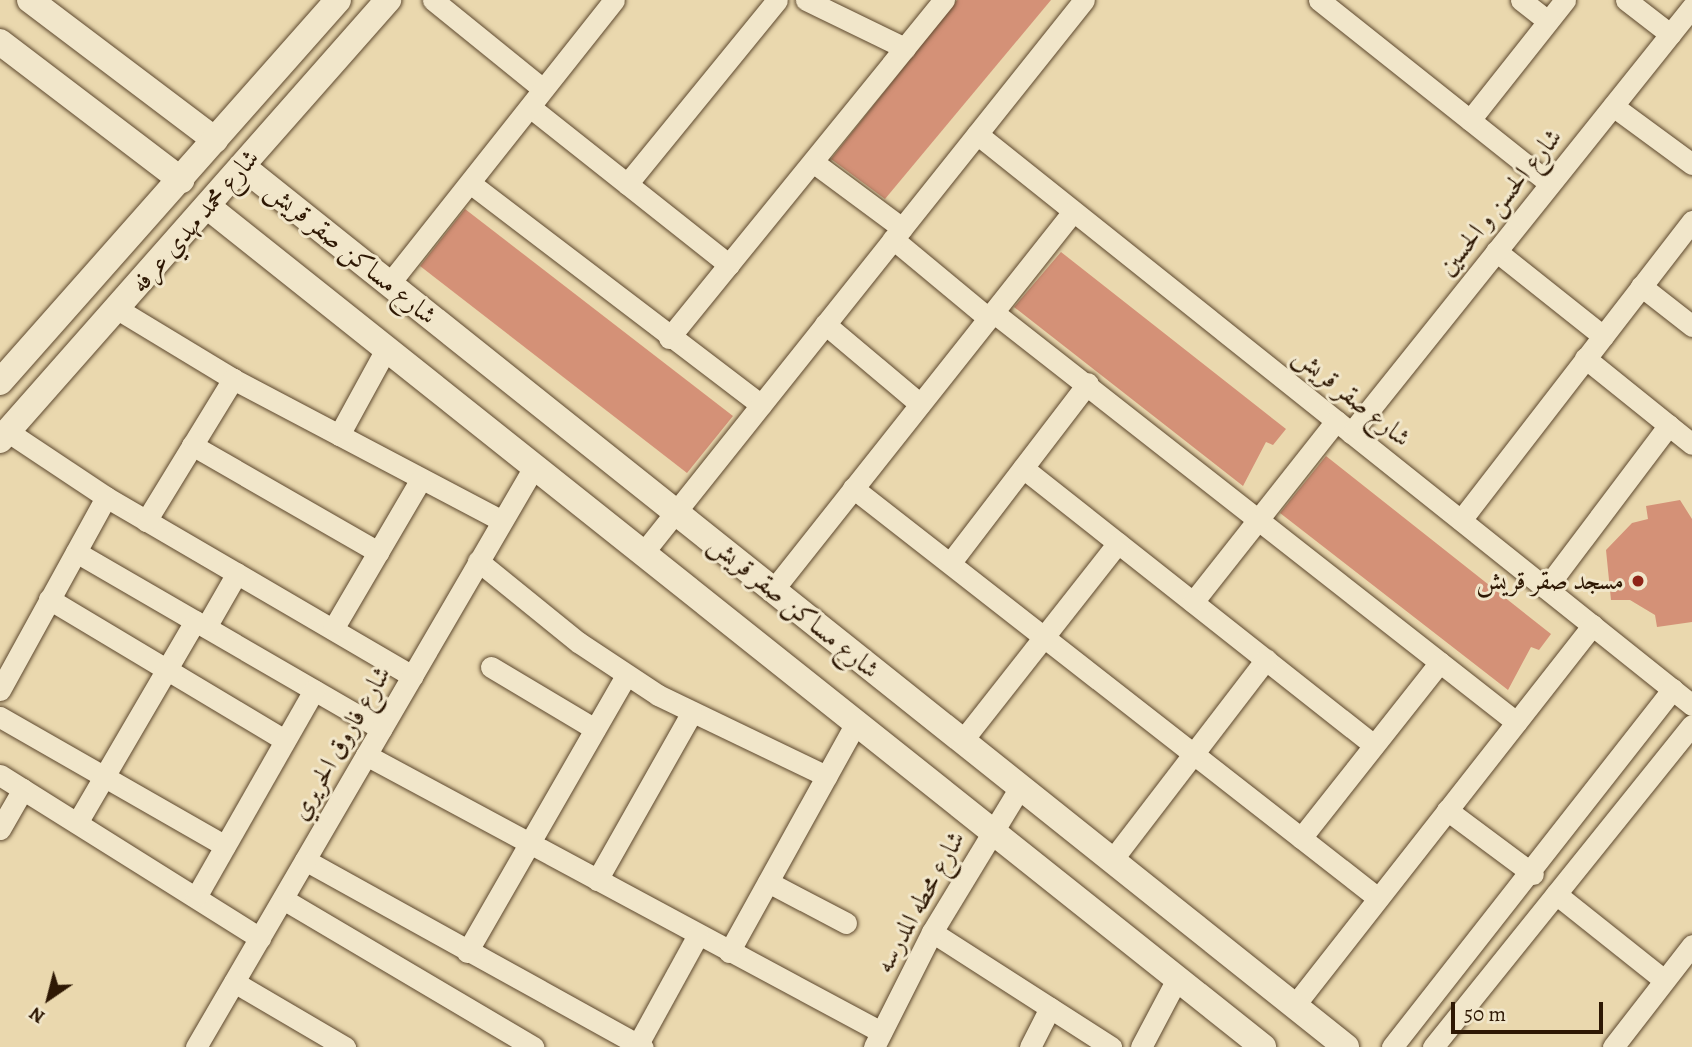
<!DOCTYPE html>
<html>
<head>
<meta charset="utf-8">
<style>
	body { margin:0 }
	#map { position:relative; width:1692px; height:1047px; overflow:hidden; background:#ead8ae; font-family:Alegreya,Amiri,serif }
	div>[style] { position:absolute }
	.building>* { inset:0; background:#d49177 }
	.roads { filter:drop-shadow(0 0 2px #5d482e) drop-shadow(0 0 2px #5d482e) }
	.minor>* { height:21px; margin:-10.5px; padding:0 10.5px; transform-origin:10.5px; border-radius:10.5px; background:#f1e6ca }
	.tertiary>* { height:26px; margin:-13px; padding:0 13px; transform-origin:13px; border-radius:13px; background:#f1e6ca }
	.dots>* { width:19px; height:19px; translate:-50% -50%; box-sizing:border-box; border:4px solid #f1e6ca; border-radius:50% }
	span { translate:-50% -50%; white-space:nowrap; text-align:center; line-height:1.15; -webkit-text-stroke:6px #f1e6ca; paint-order:stroke }
	.street-label { font-size:26px; color:#2e1804 }
	.poi-label { font-size:26px; color:#2e1804 }
	.right { translate:-100% -50%; text-align:right }
	.north { position:absolute; left:14px; top:963px; width:70px; height:70px; -webkit-text-stroke:5px #f1e6ca; paint-order:stroke; rotate:215deg; font-size:19px; font-weight:700; line-height:28px; text-align:center; color:#2e1804 }
	.north::after { content:''; display:block; margin:auto; width:24px; height:32px; background:#2e1804; clip-path:polygon(50% 0,100% 100%,50% 72%,0 100%) }
	.scale { position:absolute; left:1451px; top:1002px; width:152px; height:32px; box-sizing:border-box; border:4px solid #2e1804; border-top:0; padding-left:9px; font-size:21px; line-height:24px; white-space:nowrap; color:#2e1804; -webkit-text-stroke:5px #f1e6ca; paint-order:stroke }
</style>
</head>
<body>
<div id="map">
	<div class="building">
		<div style="clip-path:polygon(957px 0,1051px 0,885px 199px,831px 159px)"></div>
		<div style="clip-path:polygon(465px 209px,733px 416px,687px 473px,420px 266px)"></div>
		<div style="clip-path:polygon(1061px 252px,1286px 429px,1273px 445px,1266px 442px,1243px 486px,1014px 307px)"></div>
		<div style="clip-path:polygon(1326px 456px,1551px 634px,1539px 650px,1531px 647px,1508px 690px,1280px 513px)"></div>
		<div style="clip-path:polygon(1680px 500px,1692px 519px,1692px 622px,1657px 627px,1655px 615px,1630px 600px,1611px 600px,1606px 550px,1632px 523px,1648px 519px,1646px 506px)"></div>
	</div>
	<div class="roads">
		<div class="minor">
			<div style="left:433px;top:0;width:141px;rotate:39deg"></div>
			<div style="left:806px;top:0;width:110px;rotate:25.9deg"></div>
			<div style="left:1319px;top:0;width:295px;rotate:38.5deg"></div>
			<div style="left:1521px;top:0;width:34px;rotate:38deg"></div>
			<div style="left:1626px;top:0;width:56px;rotate:37.7deg"></div>
			<div style="left:1613px;top:106px;width:98px;rotate:36.3deg"></div>
			<div style="left:530px;top:107px;width:254px;rotate:38.4deg"></div>
			<div style="left:1470px;top:120px;width:153px;rotate:-51.6deg"></div>
			<div style="left:977px;top:134px;width:915px;rotate:38.61deg"></div>
			<div style="left:813px;top:162px;width:111px;rotate:36.6deg"></div>
			<div style="left:470px;top:183px;width:366px;rotate:37.3deg"></div>
			<div style="left:627px;top:184px;width:237px;rotate:-50.8deg"></div>
			<div style="left:893px;top:239px;width:124px;rotate:39.7deg"></div>
			<div style="left:1496px;top:251px;width:137px;rotate:38.5deg"></div>
			<div style="left:389px;top:284px;width:362px;rotate:-51.6deg"></div>
			<div style="left:1641px;top:286px;width:65px;rotate:38.1deg"></div>
			<div style="left:119px;top:310px;width:133px;rotate:31.2deg"></div>
			<div style="left:233px;top:379px;width:304px;rotate:27.8deg"></div>
			<div style="left:993px;top:312px;width:665px;rotate:38.09deg"></div>
			<div style="left:825px;top:324px;width:124px;rotate:40.1deg"></div>
			<div style="left:669px;top:338px;width:436px;rotate:-50.9deg"></div>
			<div style="left:1585px;top:358px;width:137px;rotate:38.8deg"></div>
			<div style="left:7px;top:431px;width:119px;rotate:33.7deg"></div>
			<div style="left:106px;top:497px;width:355px;rotate:30.3deg"></div>
			<div style="left:1351px;top:433px;width:546px;rotate:-51.32deg"></div>
			<div style="left:339px;top:435px;width:98px;rotate:-61.3deg"></div>
			<div style="left:192px;top:445px;width:215px;rotate:29.9deg"></div>
			<div style="left:1023px;top:468px;width:447px;rotate:38.3deg"></div>
			<div style="left:853px;top:488px;width:666px;rotate:37.99deg"></div>
			<div style="left:1461px;top:520px;width:378px;rotate:-52.3deg"></div>
			<div style="left:146px;top:521px;width:167px;rotate:-58.5deg"></div>
			<div style="left:76px;top:552px;width:353px;rotate:30.1deg"></div>
			<div style="left:643px;top:553px;width:707px;rotate:-51.43deg"></div>
			<div style="left:478px;top:561px;width:129px;rotate:39deg"></div>
			<div style="left:578px;top:642px;width:96px;rotate:33.5deg"></div>
			<div style="left:658px;top:695px;width:187px;rotate:25.7deg"></div>
			<div style="left:951px;top:562px;width:225px;rotate:-52.6deg"></div>
			<div style="left:1546px;top:588px;width:204px;rotate:-53deg"></div>
			<div style="left:773px;top:590px;width:483px;rotate:-51.6deg"></div>
			<div style="left:49px;top:599px;width:275px;rotate:30.9deg"></div>
			<div style="left:1193px;top:602px;width:231px;rotate:-51.7deg"></div>
			<div style="left:206px;top:627px;width:62px;rotate:-60.1deg"></div>
			<div style="left:333px;top:629px;width:174px;rotate:-59.6deg"></div>
			<div style="left:491px;top:667px;width:121px;rotate:30.8deg"></div>
			<div style="left:0;top:690px;width:220px;rotate:-61.2deg"></div>
			<div style="left:0;top:717px;width:259px;rotate:29.8deg"></div>
			<div style="left:962px;top:741px;width:252px;rotate:-51.8deg"></div>
			<div style="left:366px;top:755px;width:585px;rotate:28.27deg"></div>
			<div style="left:0;top:775px;width:307px;rotate:32.1deg"></div>
			<div style="left:1447px;top:810px;width:107px;rotate:36.7deg"></div>
			<div style="left:77px;top:823px;width:234px;rotate:-59.7deg"></div>
			<div style="left:0;top:829px;width:46px;rotate:-60.1deg"></div>
			<div style="left:1301px;top:838px;width:224px;rotate:-51.7deg"></div>
			<div style="left:305px;top:860px;width:386px;rotate:29deg"></div>
			<div style="left:1112px;top:860px;width:253px;rotate:-52.5deg"></div>
			<div style="left:597px;top:880px;width:191px;rotate:-60.5deg"></div>
			<div style="left:768px;top:882px;width:88px;rotate:27.7deg"></div>
			<div style="left:1556px;top:894px;width:138px;rotate:38.5deg"></div>
			<div style="left:196px;top:897px;width:238px;rotate:-60.3deg"></div>
			<div style="left:283px;top:899px;width:291px;rotate:30.6deg"></div>
			<div style="left:932px;top:932px;width:213px;rotate:32.7deg"></div>
			<div style="left:467px;top:952px;width:319px;rotate:-60.1deg"></div>
			<div style="left:729px;top:952px;width:262px;rotate:-61deg"></div>
			<div style="left:234px;top:982px;width:129px;rotate:30.4deg"></div>
			<div style="left:1294px;top:1006px;width:484px;rotate:-51.9deg"></div>
			<div style="left:638px;top:1044px;width:124px;rotate:-61.2deg"></div>
			<div style="left:196px;top:1047px;width:671px;rotate:-59.77deg"></div>
			<div style="left:874px;top:1047px;width:129px;rotate:-63.2deg"></div>
			<div style="left:932px;top:932px;width:170px;rotate:-58.7deg"></div>
			<div style="left:1030px;top:1047px;width:44px;rotate:-62.9deg"></div>
			<div style="left:1141px;top:1047px;width:77px;rotate:-62.1deg"></div>
			<div style="left:1392px;top:1047px;width:455px;rotate:-51.9deg"></div>
			<div style="left:1433px;top:1047px;width:413px;rotate:-51.2deg"></div>
			<div style="left:1613px;top:1047px;width:129px;rotate:-52.2deg"></div>
		</div>
		<div class="tertiary">
			<div style="left:30px;top:0;width:232px;rotate:37.1deg"></div>
			<div style="left:0;top:42px;width:228px;rotate:37.3deg"></div>
			<div style="left:243px;top:167px;width:1411px;rotate:38.58deg"></div>
			<div style="left:207px;top:206px;width:1350px;rotate:38.53deg"></div>
			<div style="left:0;top:382px;width:510px;rotate:-48.5deg"></div>
			<div style="left:0;top:440px;width:587px;rotate:-48.59deg"></div>
		</div>
	</div>
	<div class="dots">
		<div style="left:1638px;top:581px;background:#8f2418"></div>
	</div>
	<div class="street-label">
		<span style="left:1500px;top:202px;rotate:-51deg">شارع الحسن و الحسين</span>
		<span style="left:195px;top:221px;rotate:-49deg">شارع محمد مهدي عرفه</span>
		<span style="left:351px;top:253px;rotate:39deg">شارع مساكن صقر قريش</span>
		<span style="left:1352px;top:397px;rotate:39deg">شارع صقر قريش</span>
		<span style="left:794px;top:607px;rotate:39deg">شارع مساكن صقر قريش</span>
		<span style="left:341px;top:743px;rotate:-60deg">شارع فاروق الحريري</span>
		<span style="left:920px;top:902px;rotate:-61deg">شارع محطه المدرسه</span>
	</div>
	<div class="poi-label">
		<span class="right" style="left:1624px;top:581px">مسجد صقر قريش</span>
	</div>
	<div class="north">N</div>
	<div class="scale">50 m</div>
</div>
</body>
</html>
